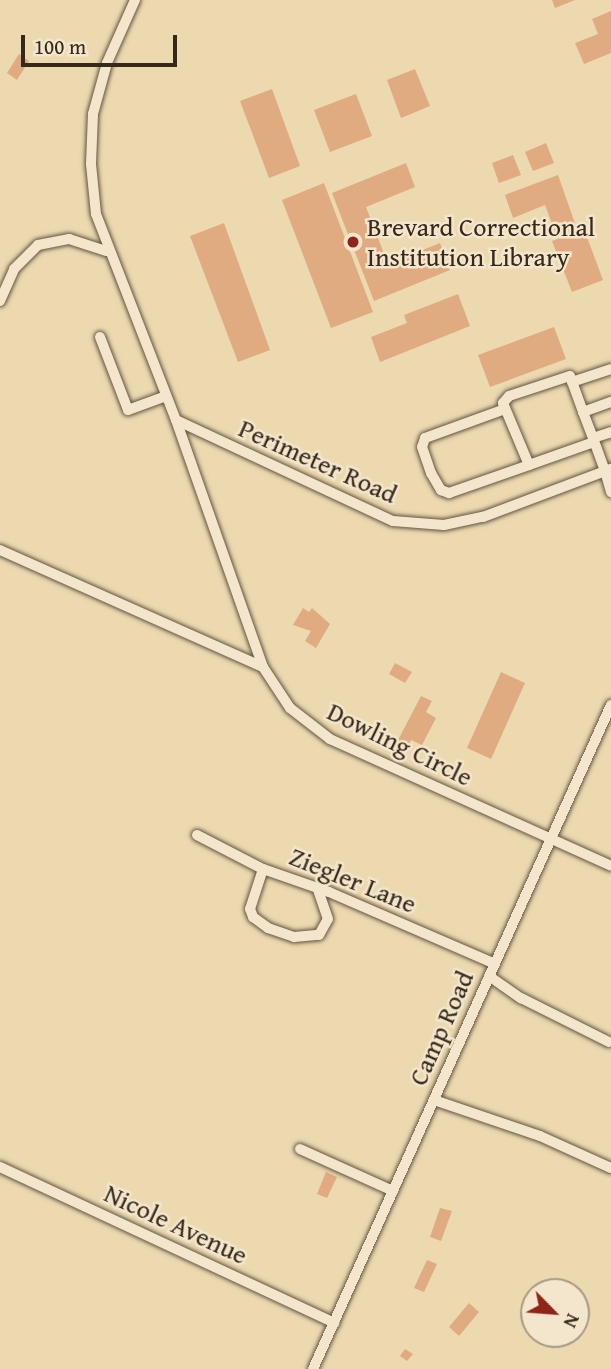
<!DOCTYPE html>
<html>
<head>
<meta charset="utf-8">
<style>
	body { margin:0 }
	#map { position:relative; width:611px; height:1369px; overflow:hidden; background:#ecd9b0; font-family:"Gentium Book Plus",serif }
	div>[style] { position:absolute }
	.building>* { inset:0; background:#e0ab80 }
	.roads { filter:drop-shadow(0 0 2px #645540) drop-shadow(0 0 2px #645540) }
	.minor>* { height:10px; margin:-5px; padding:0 5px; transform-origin:5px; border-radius:5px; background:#f3e6cc }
	.dots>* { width:19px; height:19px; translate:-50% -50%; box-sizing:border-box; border:4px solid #f3e6cc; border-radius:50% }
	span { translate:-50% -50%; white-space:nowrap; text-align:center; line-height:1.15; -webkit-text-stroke:5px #f3e6cc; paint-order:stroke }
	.poi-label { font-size:26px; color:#36291b }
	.left { translate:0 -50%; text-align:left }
	.street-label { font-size:26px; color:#36291b }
	.north { position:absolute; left:520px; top:1278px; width:70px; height:70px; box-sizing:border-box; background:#f3e6cc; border:2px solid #a79a85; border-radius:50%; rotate:115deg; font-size:19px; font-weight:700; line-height:28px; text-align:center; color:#36291b }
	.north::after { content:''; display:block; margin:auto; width:24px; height:32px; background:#8f2418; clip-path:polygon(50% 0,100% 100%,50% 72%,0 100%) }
	.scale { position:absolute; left:21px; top:35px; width:156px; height:32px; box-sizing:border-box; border:4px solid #36291b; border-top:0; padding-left:9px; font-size:21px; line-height:24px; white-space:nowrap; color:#36291b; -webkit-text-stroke:5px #f3e6cc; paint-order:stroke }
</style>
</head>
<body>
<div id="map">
	<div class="building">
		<div style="clip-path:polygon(552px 0,575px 0,555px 8px)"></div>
		<div style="clip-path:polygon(611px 11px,611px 53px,584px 64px,575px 43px,598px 34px,592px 19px)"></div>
		<div style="clip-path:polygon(19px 54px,29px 61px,17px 80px,7px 73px)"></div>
		<div style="clip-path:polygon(415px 69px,430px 106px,401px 118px,387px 80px)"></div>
		<div style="clip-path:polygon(272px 89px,300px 166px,269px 178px,240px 101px)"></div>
		<div style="clip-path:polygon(356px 94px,372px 136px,330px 152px,314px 110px)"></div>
		<div style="clip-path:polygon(546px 143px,554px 163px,533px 171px,525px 152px)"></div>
		<div style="clip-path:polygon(513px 155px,521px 175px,499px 183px,492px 163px)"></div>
		<div style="clip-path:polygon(406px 163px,415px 187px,366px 207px,388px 264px,440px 243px,450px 270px,374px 301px,332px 193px)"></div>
		<div style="clip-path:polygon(558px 175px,577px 229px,557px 237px,545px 205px,513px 218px,505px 195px)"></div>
		<div style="clip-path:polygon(324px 183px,373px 312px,331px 328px,282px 200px)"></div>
		<div style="clip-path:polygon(224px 223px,270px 350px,238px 362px,190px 236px)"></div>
		<div style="clip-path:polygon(584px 229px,603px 280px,572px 292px,552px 241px)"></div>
		<div style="clip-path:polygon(458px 294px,470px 326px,380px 362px,371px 337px,407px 323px,404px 315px)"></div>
		<div style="clip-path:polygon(554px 327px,566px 359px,490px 387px,478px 355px)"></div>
		<div style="clip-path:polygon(303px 608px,309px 612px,312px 608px,330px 624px,316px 648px,305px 641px,311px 631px,293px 625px)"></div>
		<div style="clip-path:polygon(395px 663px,412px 672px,405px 683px,389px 674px)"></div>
		<div style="clip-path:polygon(501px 672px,525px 683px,491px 759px,467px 748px)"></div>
		<div style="clip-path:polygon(421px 696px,432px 701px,426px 712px,436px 718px,422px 745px,411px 740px,406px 750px,396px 744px)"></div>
		<div style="clip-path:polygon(326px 1172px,337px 1177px,327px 1198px,317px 1194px)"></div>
		<div style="clip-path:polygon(440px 1208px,452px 1211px,441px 1241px,430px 1237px)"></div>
		<div style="clip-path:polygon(427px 1260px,437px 1264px,424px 1292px,414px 1288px)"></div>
		<div style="clip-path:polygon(469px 1303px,479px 1312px,459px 1336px,449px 1327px)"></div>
		<div style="clip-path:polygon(405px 1349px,413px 1354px,407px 1361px,400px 1356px)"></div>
	</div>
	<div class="roads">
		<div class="minor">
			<div style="left:135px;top:0;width:69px;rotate:114deg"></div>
			<div style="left:107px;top:63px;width:53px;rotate:105.4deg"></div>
			<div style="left:93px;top:114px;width:50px;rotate:92.3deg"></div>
			<div style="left:91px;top:164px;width:50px;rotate:84.3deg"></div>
			<div style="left:96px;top:214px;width:221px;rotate:68.8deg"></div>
			<div style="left:176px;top:420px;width:262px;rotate:70.6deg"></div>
			<div style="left:0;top:301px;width:35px;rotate:-66deg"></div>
			<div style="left:14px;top:269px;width:34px;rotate:-45deg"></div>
			<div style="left:38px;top:245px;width:32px;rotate:-11deg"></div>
			<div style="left:69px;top:239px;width:39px;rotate:18deg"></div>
			<div style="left:100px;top:337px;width:78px;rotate:69deg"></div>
			<div style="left:128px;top:410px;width:40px;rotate:-20.2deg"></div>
			<div style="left:572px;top:382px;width:41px;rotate:-18.4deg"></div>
			<div style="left:505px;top:409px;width:85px;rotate:160.1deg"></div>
			<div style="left:425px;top:438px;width:9px;rotate:108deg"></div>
			<div style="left:422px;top:447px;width:28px;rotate:71deg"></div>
			<div style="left:431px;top:473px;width:20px;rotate:60deg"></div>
			<div style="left:441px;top:490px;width:9px;rotate:21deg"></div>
			<div style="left:449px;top:493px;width:85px;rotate:-19.3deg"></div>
			<div style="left:583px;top:412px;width:30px;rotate:-20deg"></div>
			<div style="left:176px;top:420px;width:239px;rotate:25deg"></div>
			<div style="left:393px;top:521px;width:51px;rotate:4.5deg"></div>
			<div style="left:444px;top:525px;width:40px;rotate:-12deg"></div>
			<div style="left:483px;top:517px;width:137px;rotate:-20.6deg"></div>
			<div style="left:593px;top:438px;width:19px;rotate:-18deg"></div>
			<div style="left:594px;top:442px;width:69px;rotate:160.5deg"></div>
			<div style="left:529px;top:465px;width:67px;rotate:-112.8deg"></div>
			<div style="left:503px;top:403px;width:9px;rotate:-49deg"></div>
			<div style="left:509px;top:396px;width:64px;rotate:-18.2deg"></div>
			<div style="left:570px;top:376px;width:38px;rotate:70deg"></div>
			<div style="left:583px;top:412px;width:28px;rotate:69deg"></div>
			<div style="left:593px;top:438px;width:35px;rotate:70deg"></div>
			<div style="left:605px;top:471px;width:22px;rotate:74deg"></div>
			<div style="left:0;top:550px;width:288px;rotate:24deg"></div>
			<div style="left:263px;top:667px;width:49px;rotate:56.6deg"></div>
			<div style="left:290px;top:708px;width:51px;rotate:37.8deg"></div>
			<div style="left:330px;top:739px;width:308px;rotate:24.3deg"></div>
			<div style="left:197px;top:835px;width:74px;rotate:27.3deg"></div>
			<div style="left:263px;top:869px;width:70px;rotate:19.2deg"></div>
			<div style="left:329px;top:892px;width:181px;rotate:23.4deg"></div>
			<div style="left:263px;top:869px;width:42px;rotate:108deg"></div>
			<div style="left:250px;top:909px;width:9px;rotate:69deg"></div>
			<div style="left:253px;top:917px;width:19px;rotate:36deg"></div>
			<div style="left:268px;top:928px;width:28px;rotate:19deg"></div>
			<div style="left:294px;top:937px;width:25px;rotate:-5deg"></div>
			<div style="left:319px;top:935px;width:18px;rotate:-61deg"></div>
			<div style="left:328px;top:919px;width:31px;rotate:-109deg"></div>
			<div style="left:489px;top:976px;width:39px;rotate:35deg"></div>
			<div style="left:521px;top:998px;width:98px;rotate:26.6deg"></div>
			<div style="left:434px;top:1100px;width:112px;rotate:18.8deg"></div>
			<div style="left:540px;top:1136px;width:78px;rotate:24.3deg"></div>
			<div style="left:300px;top:1149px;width:102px;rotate:24.3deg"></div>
			<div style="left:0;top:1167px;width:369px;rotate:25deg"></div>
			<div style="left:313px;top:1369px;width:728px;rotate:-65.83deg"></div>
		</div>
	</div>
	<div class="dots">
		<div style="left:353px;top:242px;background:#8f2418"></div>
	</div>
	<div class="poi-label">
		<span class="left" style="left:367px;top:242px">Brevard Correctional<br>Institution Library</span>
	</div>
	<div class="street-label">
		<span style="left:318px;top:461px;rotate:24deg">Perimeter Road</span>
		<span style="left:400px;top:744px;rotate:26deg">Dowling Circle</span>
		<span style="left:353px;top:880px;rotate:22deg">Ziegler Lane</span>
		<span style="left:441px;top:1028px;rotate:-66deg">Camp Road</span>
		<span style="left:176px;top:1224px;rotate:25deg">Nicole Avenue</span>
	</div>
	<div class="north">N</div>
	<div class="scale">100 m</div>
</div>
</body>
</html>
